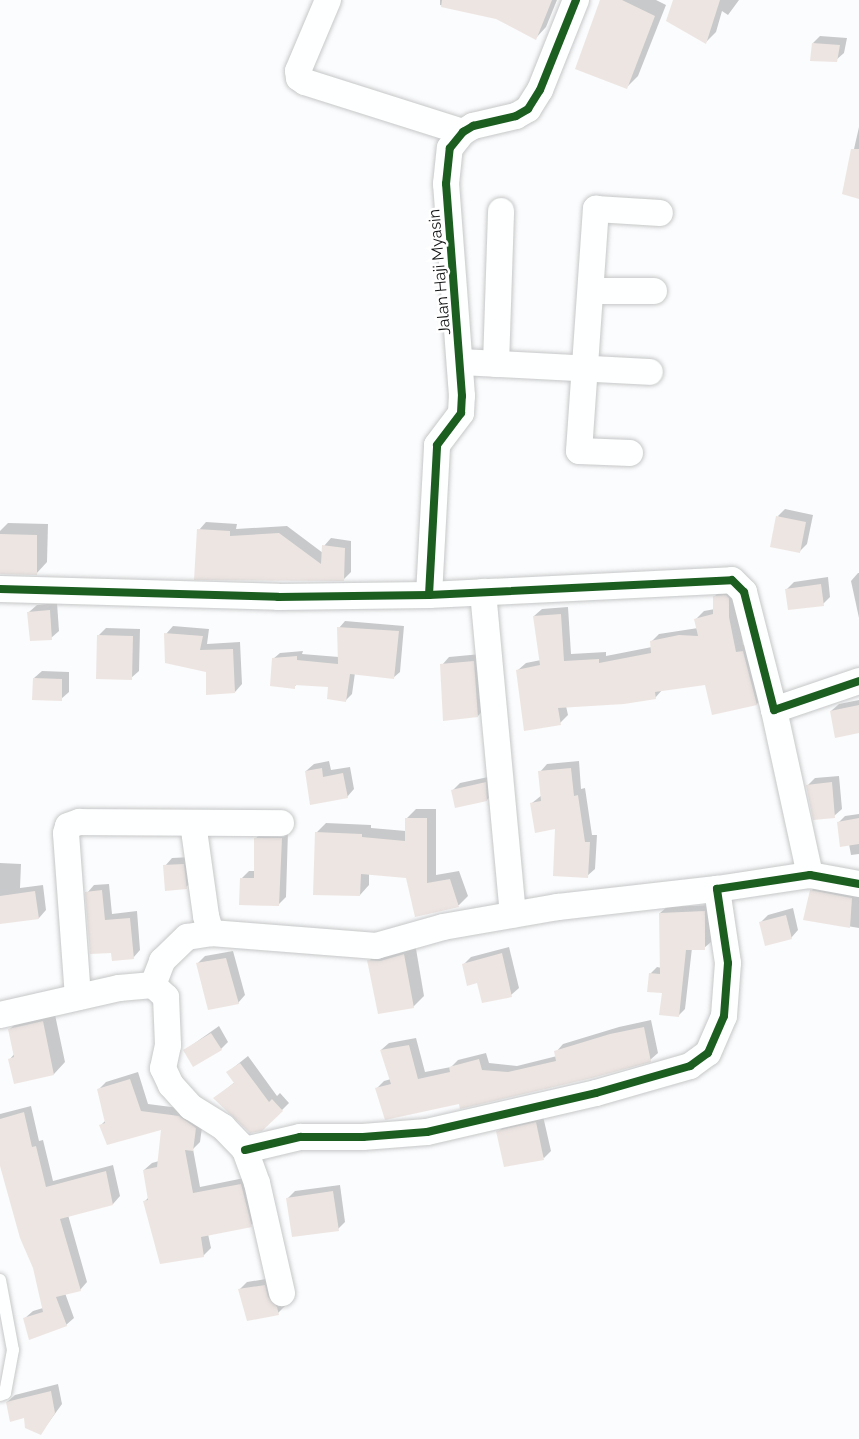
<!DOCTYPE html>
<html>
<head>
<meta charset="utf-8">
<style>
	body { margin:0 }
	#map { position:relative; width:859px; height:1439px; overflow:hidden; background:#fbfcfd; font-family:Raleway,sans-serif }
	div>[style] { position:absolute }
	.shadow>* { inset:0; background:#0003 }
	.building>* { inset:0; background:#ede5e2 }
	.roads { filter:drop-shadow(0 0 2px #c6c7c8) drop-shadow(0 0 2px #c6c7c8) }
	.service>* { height:12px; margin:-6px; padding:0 6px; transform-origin:6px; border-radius:6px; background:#feffff }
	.minor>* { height:26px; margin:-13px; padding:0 13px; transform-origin:13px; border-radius:13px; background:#feffff }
	.cycleway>* { height:8px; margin:-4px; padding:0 4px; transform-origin:4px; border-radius:4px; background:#1b5e20 }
	span { translate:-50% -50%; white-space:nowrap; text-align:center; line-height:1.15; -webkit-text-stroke:5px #fff; paint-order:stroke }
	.street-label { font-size:16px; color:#121314 }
</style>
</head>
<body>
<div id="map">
	<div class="shadow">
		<div style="clip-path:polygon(440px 0,557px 0,546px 27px,536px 38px,513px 22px,440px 5px)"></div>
		<div style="clip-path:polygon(602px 0,656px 0,666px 5px,638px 76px,627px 87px)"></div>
		<div style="clip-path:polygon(675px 0,739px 0,728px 15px,722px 11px,716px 32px,706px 42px)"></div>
		<div style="clip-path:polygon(820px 36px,847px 38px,844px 53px,836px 60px,813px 43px)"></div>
		<div style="clip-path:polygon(859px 127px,859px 197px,844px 193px)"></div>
		<div style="clip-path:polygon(785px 509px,813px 515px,807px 544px,799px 552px,778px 516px)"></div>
		<div style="clip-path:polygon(206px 522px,237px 524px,236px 529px,287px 526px,323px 553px,324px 546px,331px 538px,351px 541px,351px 572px,343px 580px,199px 530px)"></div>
		<div style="clip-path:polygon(8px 523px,48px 524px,47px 562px,36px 574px,0 574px,0 531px)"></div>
		<div style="clip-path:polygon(858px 573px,859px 573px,859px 618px,851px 581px)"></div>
		<div style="clip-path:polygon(828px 577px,830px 597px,823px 604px,787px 589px,794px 582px)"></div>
		<div style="clip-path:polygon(734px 588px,743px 645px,751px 644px,764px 696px,757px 704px,707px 683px,663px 689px,655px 698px,566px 706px,568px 715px,560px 723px,518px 670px,526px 663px,541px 660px,534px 616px,542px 609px,568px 607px,571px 654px,606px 652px,606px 656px,652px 647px,651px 642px,659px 634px,698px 628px,696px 619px,704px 611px,715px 609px,714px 597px,722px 589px)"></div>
		<div style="clip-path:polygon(57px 603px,59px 631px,51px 638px,29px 612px,37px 605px)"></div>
		<div style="clip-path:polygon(345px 621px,404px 626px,400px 672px,393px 678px,355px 673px,352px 694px,346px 700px,330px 686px,298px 683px,294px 687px,273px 659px,280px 653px,303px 651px,302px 654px,339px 657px,339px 628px)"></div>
		<div style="clip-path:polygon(173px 626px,209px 629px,207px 644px,240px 642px,242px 684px,235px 692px,208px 671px,166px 634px)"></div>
		<div style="clip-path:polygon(106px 628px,140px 629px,139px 671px,131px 678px,98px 636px)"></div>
		<div style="clip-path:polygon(481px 654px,485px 708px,478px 716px,442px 665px,449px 657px)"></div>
		<div style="clip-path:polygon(42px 671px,69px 672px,69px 692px,61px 699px,34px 678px)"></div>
		<div style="clip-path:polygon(859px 700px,859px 732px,831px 711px,839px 704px)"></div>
		<div style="clip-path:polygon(329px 761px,331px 770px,350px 767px,354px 789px,347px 797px,306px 771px,314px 764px)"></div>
		<div style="clip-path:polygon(579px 761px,581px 789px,585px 788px,592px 835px,597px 835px,595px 869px,587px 876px,557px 828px,532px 803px,542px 795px,540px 772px,547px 764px)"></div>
		<div style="clip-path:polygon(493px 776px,494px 792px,487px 800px,452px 791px,460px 783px)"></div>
		<div style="clip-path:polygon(839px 776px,842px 809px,834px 816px,808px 785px,815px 778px)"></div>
		<div style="clip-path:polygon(416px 809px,436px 809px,436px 875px,459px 871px,468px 896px,459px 905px,416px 916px,407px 877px,369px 873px,369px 885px,360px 895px,316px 833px,326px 823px,371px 825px,371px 828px,406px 831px,406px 819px)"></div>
		<div style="clip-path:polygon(859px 814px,859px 854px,851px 855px,849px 844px,838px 823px,845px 816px)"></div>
		<div style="clip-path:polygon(263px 831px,288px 831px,286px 897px,278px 905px,241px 879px,249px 871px,256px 871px,256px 838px)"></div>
		<div style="clip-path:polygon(191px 857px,194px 880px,186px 887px,165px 866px,172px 858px)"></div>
		<div style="clip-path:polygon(0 863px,21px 864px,20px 888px,43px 885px,46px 910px,39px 918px,0 923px)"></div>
		<div style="clip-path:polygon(109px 884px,112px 914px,137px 911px,140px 950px,133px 958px,112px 951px,87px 893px,94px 885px)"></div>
		<div style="clip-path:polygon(818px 884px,859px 894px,859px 928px,805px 919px,811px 891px)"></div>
		<div style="clip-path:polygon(711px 905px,711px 942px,704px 948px,692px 948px,685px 1009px,678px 1016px,650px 974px,657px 967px,662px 968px,660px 913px,667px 907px)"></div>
		<div style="clip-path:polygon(793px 908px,798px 930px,791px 938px,761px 922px,768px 915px)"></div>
		<div style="clip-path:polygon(415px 943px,424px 996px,413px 1007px,369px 961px,380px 950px)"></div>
		<div style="clip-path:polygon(509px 947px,519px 988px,511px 995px,478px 981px,464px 964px,471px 957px)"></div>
		<div style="clip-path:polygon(233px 951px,245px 995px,238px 1003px,198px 963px,205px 956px)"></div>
		<div style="clip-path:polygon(54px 1010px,65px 1062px,54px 1074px,10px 1059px,15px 1053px,10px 1029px,21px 1018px)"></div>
		<div style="clip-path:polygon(651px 1020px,658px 1053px,650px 1060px,460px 1103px,377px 1088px,384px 1081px,391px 1079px,381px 1050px,389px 1043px,416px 1038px,425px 1072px,451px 1067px,458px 1060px,486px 1053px,489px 1063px,517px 1066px,557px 1056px,556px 1052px,563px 1044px,619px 1027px)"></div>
		<div style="clip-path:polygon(219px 1026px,228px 1042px,221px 1049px,185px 1050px)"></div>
		<div style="clip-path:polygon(248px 1056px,277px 1096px,280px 1093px,289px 1103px,282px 1110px,215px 1098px,235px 1082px,228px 1072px)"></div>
		<div style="clip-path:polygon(138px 1072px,148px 1104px,187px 1109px,203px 1120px,200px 1142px,193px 1149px,200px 1187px,249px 1177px,258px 1218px,251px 1225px,208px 1234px,211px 1248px,203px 1256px,145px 1201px,149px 1197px,144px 1170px,152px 1163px,159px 1161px,163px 1128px,101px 1125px,106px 1120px,99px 1089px,106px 1082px)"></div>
		<div style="clip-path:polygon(31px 1106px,39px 1141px,43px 1140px,53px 1181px,113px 1165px,120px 1196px,113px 1204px,68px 1215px,87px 1282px,80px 1290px,65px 1293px,74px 1318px,66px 1325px,25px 1318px,33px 1311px,43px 1308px,36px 1273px,0 1156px,0 1114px)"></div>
		<div style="clip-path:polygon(543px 1116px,551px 1151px,544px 1158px,498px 1132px,506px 1124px)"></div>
		<div style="clip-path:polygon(340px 1185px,345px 1222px,338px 1229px,288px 1198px,295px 1191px)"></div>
		<div style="clip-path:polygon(272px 1278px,285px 1306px,278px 1313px,240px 1289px,247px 1282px)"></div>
		<div style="clip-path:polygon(58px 1384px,62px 1404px,41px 1433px,7px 1402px,15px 1395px)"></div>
	</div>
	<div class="building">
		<div style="clip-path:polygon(442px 0,552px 0,536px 40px,496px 19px,441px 7px)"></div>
		<div style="clip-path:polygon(600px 0,622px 0,655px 16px,627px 89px,575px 69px)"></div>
		<div style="clip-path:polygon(673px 0,720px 0,706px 44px,666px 21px)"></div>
		<div style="clip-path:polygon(812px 43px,840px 45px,837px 62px,810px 61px)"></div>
		<div style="clip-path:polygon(851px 149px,859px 149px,859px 199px,842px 194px)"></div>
		<div style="clip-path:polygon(776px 516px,806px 522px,800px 553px,770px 547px)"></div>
		<div style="clip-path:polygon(197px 529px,230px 531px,230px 536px,279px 533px,321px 564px,322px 545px,345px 548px,344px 581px,194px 580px)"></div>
		<div style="clip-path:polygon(0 534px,37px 535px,37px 575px,0 574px)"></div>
		<div style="clip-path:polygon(821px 584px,824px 606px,788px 610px,785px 589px)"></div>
		<div style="clip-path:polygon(726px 595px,729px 598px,729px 617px,736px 652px,743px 651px,757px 705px,712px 715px,705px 685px,655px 692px,656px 699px,624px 704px,558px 708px,561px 725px,524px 731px,516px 670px,540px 665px,533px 616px,561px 614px,564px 661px,599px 659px,599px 663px,651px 653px,650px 641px,679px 635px,698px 636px,694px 619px,713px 614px,713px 596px)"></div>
		<div style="clip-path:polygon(50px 610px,52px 640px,30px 641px,27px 612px)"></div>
		<div style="clip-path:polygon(337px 627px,399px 631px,394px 679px,350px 674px,346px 702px,327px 699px,328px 687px,295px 685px,295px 689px,270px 686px,272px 658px,297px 656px,297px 660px,338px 664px)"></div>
		<div style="clip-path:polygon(164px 633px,203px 636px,200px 650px,233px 649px,235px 693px,206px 695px,206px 672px,165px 663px)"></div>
		<div style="clip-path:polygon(97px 635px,133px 636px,132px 680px,96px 679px)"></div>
		<div style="clip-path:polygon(474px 661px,478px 717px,443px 721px,440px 664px)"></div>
		<div style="clip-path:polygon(33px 678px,62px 679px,62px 701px,32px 700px)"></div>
		<div style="clip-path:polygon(859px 705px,859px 733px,835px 738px,830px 711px)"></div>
		<div style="clip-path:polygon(322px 768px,323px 777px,343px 773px,348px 798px,310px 805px,305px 771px)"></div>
		<div style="clip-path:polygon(571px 768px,574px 796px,578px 795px,585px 842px,590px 842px,588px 878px,553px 876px,555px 829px,535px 833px,530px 803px,541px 801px,538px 771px)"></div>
		<div style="clip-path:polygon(486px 782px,487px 801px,455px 808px,451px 790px)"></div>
		<div style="clip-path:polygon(832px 782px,835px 818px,813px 820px,806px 785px)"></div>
		<div style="clip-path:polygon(405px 818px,427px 818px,427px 883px,450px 879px,459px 907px,415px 917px,406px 878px,361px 874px,360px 896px,313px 895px,315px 832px,362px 834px,362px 837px,405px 841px)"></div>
		<div style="clip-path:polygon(859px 818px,859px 844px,840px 847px,837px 822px)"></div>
		<div style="clip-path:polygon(254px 838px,282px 838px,279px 906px,239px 905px,240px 878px,254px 878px)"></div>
		<div style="clip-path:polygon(184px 864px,187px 889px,165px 891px,163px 865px)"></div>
		<div style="clip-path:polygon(102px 890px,105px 920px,130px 918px,134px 959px,112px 961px,111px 953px,90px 954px,85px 892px)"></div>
		<div style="clip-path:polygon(810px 890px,852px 898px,850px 928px,803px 920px)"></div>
		<div style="clip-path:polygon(35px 891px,39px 919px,0 924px,0 896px)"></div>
		<div style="clip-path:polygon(705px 911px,705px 950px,686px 950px,679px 1017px,659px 1015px,662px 993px,647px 992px,649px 973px,660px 974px,659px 913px)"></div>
		<div style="clip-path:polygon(786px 915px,792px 939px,765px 946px,759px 922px)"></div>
		<div style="clip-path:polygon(502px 953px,512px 997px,482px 1003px,477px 983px,467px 986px,462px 964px)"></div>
		<div style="clip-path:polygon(404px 954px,414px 1008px,378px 1014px,367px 960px,380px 961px)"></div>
		<div style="clip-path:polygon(226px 958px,239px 1004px,208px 1010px,196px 963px)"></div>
		<div style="clip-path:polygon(43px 1021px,54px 1075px,14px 1084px,8px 1059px,14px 1057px,8px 1029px)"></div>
		<div style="clip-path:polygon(644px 1027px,651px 1062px,592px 1078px,460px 1109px,459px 1104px,385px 1120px,375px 1088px,391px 1084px,380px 1050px,409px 1045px,418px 1079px,450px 1072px,449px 1067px,479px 1059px,482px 1070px,508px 1072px,556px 1061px,554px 1051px,610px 1034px)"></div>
		<div style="clip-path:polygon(211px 1033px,222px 1050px,193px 1067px,183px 1050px)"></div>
		<div style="clip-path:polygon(240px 1063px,269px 1102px,272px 1099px,283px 1111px,262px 1131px,250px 1133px,213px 1098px,234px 1083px,226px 1072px)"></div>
		<div style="clip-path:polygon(130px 1079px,141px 1111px,179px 1116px,196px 1128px,193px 1151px,185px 1150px,193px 1193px,241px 1184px,252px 1227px,201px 1237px,204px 1257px,160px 1264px,143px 1201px,148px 1200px,143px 1170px,157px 1167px,161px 1130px,107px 1145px,99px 1125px,105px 1123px,97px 1089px)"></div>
		<div style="clip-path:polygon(24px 1112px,32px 1147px,36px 1146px,46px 1187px,106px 1171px,113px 1205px,60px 1219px,81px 1291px,56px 1297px,67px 1326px,29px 1340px,23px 1318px,43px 1312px,33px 1268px,20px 1238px,0 1166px,0 1119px)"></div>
		<div style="clip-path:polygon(536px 1122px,544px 1160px,504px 1167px,496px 1131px)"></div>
		<div style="clip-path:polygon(333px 1191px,339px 1231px,292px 1237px,286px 1198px)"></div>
		<div style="clip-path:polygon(265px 1285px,268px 1297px,277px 1307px,279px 1315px,247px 1321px,238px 1289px)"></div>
		<div style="clip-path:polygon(51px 1391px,55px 1413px,41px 1435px,25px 1428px,24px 1418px,10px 1422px,6px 1402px)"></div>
	</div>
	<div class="roads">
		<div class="service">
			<div style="left:0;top:1280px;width:71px;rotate:79.5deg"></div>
			<div style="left:13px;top:1350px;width:44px;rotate:100.5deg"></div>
			<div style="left:5px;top:1393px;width:5px;rotate:158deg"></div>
		</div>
		<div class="minor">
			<div style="left:328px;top:0;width:77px;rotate:112.9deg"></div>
			<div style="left:298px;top:71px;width:7px;rotate:82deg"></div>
			<div style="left:299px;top:78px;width:7px;rotate:34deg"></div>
			<div style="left:305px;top:82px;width:166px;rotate:17.6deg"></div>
			<div style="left:591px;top:291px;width:63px"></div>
			<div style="left:460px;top:362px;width:190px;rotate:3deg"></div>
			<div style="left:496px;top:364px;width:153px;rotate:-88.1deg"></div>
			<div style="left:630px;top:453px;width:51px;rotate:-177.8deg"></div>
			<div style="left:579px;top:451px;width:243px;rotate:-86deg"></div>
			<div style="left:596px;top:209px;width:64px;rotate:3.6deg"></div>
			<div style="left:0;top:589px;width:278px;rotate:1.6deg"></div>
			<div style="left:278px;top:597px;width:151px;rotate:-0.8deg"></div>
			<div style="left:429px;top:595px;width:303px;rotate:-2.8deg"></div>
			<div style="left:732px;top:580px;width:17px;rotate:45deg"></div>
			<div style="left:744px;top:592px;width:122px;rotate:75.7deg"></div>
			<div style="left:774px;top:710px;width:90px;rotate:-18.8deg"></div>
			<div style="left:483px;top:592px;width:324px;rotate:84.7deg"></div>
			<div style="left:429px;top:595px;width:150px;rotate:-86.9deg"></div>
			<div style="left:437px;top:445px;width:40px;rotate:-53deg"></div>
			<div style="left:461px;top:413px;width:17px;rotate:-87deg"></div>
			<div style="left:462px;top:396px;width:213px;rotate:-94.3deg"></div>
			<div style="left:446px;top:184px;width:36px;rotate:-84deg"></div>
			<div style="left:450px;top:148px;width:21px;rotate:-51deg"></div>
			<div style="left:463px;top:132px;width:12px;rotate:-31deg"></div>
			<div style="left:473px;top:126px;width:44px;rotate:-13.1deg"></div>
			<div style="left:516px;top:116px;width:14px;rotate:-30deg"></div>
			<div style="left:528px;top:109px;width:22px;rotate:-58deg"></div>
			<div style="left:540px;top:90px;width:97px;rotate:-68.2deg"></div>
			<div style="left:774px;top:710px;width:169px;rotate:77.7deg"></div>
			<div style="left:193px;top:823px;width:94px;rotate:82deg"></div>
			<div style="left:206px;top:916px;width:18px;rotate:74deg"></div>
			<div style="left:211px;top:933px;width:166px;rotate:4.5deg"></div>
			<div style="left:376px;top:946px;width:70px;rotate:-15.8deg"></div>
			<div style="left:443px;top:927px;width:117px;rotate:-9.9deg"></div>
			<div style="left:558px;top:907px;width:160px;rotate:-6.5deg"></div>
			<div style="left:153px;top:985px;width:26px;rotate:-69deg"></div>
			<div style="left:162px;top:961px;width:35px;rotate:-44deg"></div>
			<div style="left:187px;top:937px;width:24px;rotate:-9deg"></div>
			<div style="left:78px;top:997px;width:164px;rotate:-94.2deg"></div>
			<div style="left:66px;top:833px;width:7px;rotate:-74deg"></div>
			<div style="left:68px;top:826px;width:12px;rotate:-20deg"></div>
			<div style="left:79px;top:822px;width:202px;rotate:0.3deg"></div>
			<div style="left:0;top:1015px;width:122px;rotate:-12.8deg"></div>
			<div style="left:119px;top:988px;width:34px;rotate:-5deg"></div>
			<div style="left:153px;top:985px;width:18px;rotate:43deg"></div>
			<div style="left:166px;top:997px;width:48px;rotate:87.6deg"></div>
			<div style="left:168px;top:1045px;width:24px;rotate:102deg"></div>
			<div style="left:163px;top:1068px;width:19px;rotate:65deg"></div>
			<div style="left:171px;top:1085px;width:30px;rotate:48deg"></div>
			<div style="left:191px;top:1107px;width:38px;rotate:32deg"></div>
			<div style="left:223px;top:1127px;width:32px;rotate:46deg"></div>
			<div style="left:245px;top:1150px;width:35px;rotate:70deg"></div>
			<div style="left:257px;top:1183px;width:113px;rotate:77.2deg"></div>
			<div style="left:245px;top:1150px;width:57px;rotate:-13.3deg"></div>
			<div style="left:300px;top:1137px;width:63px"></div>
			<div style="left:363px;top:1137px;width:64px;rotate:-4.5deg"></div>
			<div style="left:427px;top:1132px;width:173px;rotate:-13deg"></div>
			<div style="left:596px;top:1093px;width:98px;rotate:-16deg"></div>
			<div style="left:690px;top:1066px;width:22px;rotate:-36deg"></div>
			<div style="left:708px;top:1053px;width:40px;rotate:-66.6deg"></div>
			<div style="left:724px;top:1016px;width:53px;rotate:-85.7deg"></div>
			<div style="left:728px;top:963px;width:75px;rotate:-98.5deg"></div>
			<div style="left:717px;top:889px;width:94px;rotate:-8.6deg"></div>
			<div style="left:810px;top:875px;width:50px;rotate:10.4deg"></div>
		</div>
	</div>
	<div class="cycleway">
		<div style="left:0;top:589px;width:278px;rotate:1.6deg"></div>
		<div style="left:278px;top:597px;width:151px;rotate:-0.8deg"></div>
		<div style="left:429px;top:595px;width:303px;rotate:-2.8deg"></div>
		<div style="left:732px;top:580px;width:17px;rotate:45deg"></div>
		<div style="left:744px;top:592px;width:122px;rotate:75.7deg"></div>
		<div style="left:774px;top:710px;width:90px;rotate:-18.8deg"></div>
		<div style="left:429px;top:595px;width:150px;rotate:-86.9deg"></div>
		<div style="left:437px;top:445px;width:40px;rotate:-53deg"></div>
		<div style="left:461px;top:413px;width:17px;rotate:-87deg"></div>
		<div style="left:462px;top:396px;width:213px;rotate:-94.3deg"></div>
		<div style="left:446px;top:184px;width:36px;rotate:-84deg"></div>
		<div style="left:450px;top:148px;width:21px;rotate:-51deg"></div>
		<div style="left:463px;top:132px;width:12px;rotate:-31deg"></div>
		<div style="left:473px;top:126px;width:44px;rotate:-13.1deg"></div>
		<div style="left:516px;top:116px;width:14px;rotate:-30deg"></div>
		<div style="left:528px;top:109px;width:22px;rotate:-58deg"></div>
		<div style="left:540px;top:90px;width:97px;rotate:-68.2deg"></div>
		<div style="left:245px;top:1150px;width:57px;rotate:-13.3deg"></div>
		<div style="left:300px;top:1137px;width:63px"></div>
		<div style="left:363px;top:1137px;width:64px;rotate:-4.5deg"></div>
		<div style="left:427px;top:1132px;width:173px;rotate:-13deg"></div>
		<div style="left:596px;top:1093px;width:98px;rotate:-16deg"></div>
		<div style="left:690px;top:1066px;width:22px;rotate:-36deg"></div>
		<div style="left:708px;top:1053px;width:40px;rotate:-66.6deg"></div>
		<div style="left:724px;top:1016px;width:53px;rotate:-85.7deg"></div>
		<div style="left:728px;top:963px;width:75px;rotate:-98.5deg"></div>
		<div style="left:717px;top:889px;width:94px;rotate:-8.6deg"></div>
		<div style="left:810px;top:875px;width:50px;rotate:10.4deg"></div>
	</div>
	<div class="street-label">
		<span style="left:440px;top:272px;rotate:-95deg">Jalan Haji Myasin</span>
	</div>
</div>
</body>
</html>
